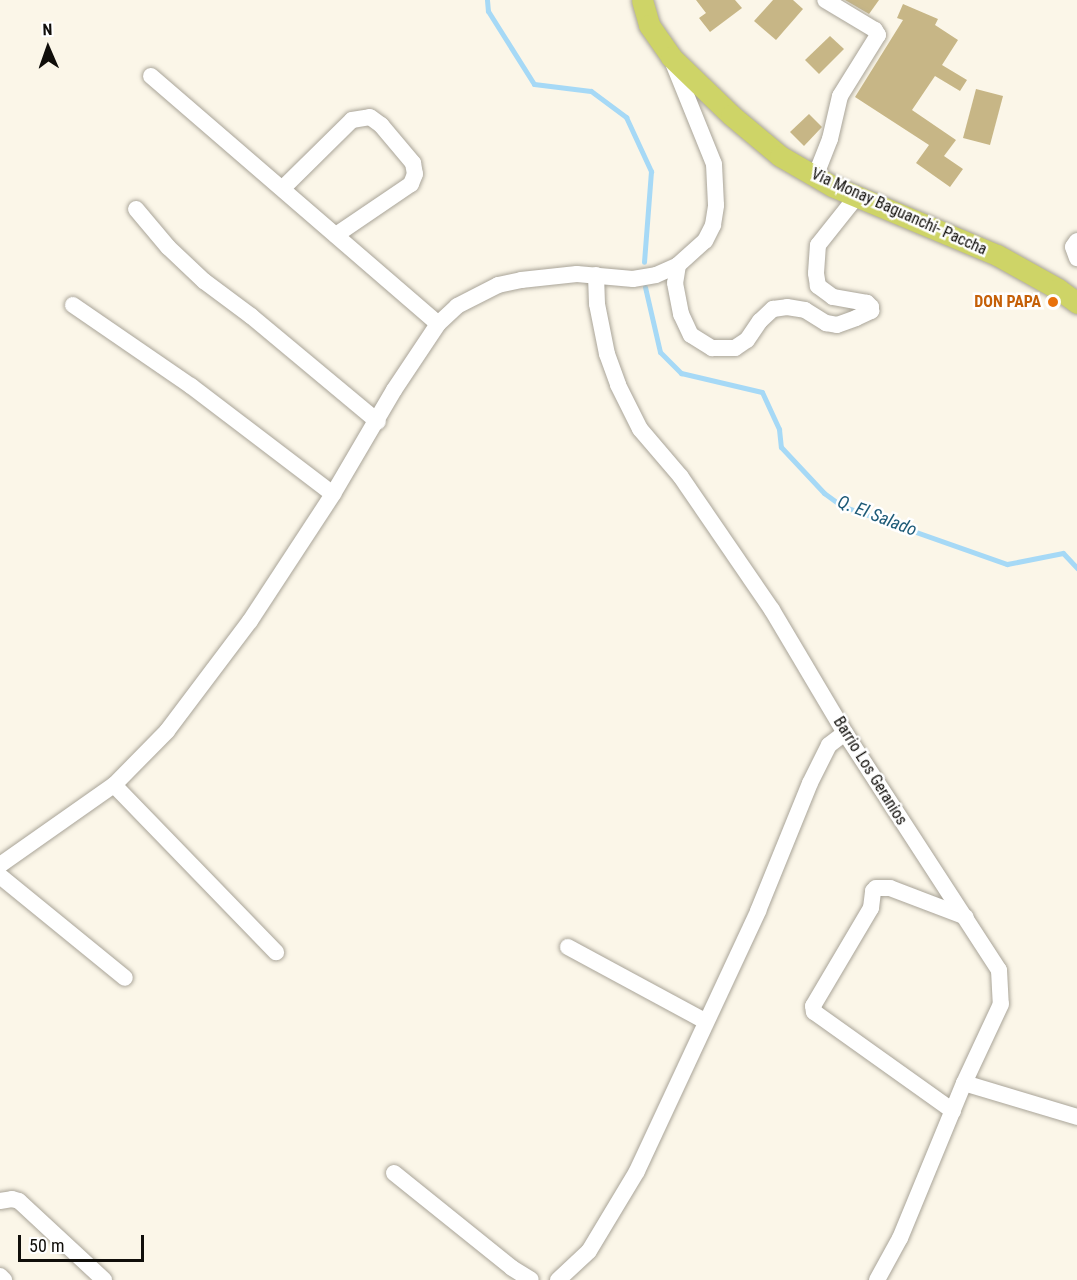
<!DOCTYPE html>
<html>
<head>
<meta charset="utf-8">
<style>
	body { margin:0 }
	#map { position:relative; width:1077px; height:1280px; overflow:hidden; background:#fbf6e8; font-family:"Roboto Condensed",sans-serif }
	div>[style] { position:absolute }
	.stream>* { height:5px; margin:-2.5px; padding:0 2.5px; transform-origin:2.5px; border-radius:2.5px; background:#a6d9f6 }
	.building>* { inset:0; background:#c7b686 }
	.roads { filter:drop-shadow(0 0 2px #a9a498) drop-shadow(0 0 2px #a9a498) }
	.minor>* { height:16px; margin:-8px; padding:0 8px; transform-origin:8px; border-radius:8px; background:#fff }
	.major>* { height:21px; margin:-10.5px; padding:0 10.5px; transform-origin:10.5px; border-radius:10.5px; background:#ced467 }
	.dots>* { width:16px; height:16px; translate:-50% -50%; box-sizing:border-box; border:3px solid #fff; border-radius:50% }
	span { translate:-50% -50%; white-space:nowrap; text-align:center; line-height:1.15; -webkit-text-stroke:5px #fff; paint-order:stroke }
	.street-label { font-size:16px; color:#100e0a }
	.food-label { font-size:16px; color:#c56008; font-weight:700 }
	.right { translate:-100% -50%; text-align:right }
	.water-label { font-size:18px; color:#1d5a77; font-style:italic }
	.north { position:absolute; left:18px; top:18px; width:60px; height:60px; -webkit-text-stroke:4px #fff; paint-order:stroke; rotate:358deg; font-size:16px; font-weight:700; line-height:24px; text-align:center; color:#100e0a }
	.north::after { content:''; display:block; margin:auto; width:21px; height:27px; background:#100e0a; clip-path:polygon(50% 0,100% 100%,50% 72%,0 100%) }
	.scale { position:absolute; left:18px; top:1235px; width:126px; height:27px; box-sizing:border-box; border:3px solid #100e0a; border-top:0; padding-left:8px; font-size:18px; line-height:21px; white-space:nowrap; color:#100e0a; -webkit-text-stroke:4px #fff; paint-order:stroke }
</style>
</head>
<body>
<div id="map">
	<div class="stream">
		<div style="left:487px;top:0;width:11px;rotate:85deg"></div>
		<div style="left:488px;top:11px;width:86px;rotate:57.8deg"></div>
		<div style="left:534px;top:84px;width:57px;rotate:7deg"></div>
		<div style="left:591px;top:91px;width:44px;rotate:36.6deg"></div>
		<div style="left:626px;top:117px;width:60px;rotate:65.2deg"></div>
		<div style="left:651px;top:171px;width:91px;rotate:94.4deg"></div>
		<div style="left:645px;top:287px;width:67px;rotate:77deg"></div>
		<div style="left:660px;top:352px;width:30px;rotate:45deg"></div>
		<div style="left:681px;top:373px;width:83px;rotate:13.2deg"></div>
		<div style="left:762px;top:392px;width:41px;rotate:65.3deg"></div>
		<div style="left:779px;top:429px;width:18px;rotate:84deg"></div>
		<div style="left:781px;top:447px;width:63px;rotate:46.9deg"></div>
		<div style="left:824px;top:493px;width:22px;rotate:36deg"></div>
		<div style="left:842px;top:506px;width:175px;rotate:19.4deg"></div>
		<div style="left:1007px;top:564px;width:57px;rotate:-11.1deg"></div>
		<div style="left:1063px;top:553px;width:21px;rotate:47deg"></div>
	</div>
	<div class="building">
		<div style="clip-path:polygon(696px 0,735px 0,742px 8px,710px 32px,699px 18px,706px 13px)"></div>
		<div style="clip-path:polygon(773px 0,793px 0,803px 9px,776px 40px,754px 21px)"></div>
		<div style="clip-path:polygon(845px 0,879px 0,869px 14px)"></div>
		<div style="clip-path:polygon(903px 4px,938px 19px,935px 25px,958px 40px,942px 65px,967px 80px,960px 91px,935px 76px,912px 110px,956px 140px,944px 156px,963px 169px,950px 187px,916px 163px,929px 145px,855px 97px,903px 20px,897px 18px)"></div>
		<div style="clip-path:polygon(830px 36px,844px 49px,819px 74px,805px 60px)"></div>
		<div style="clip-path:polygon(976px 89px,1003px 96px,990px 145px,963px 138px)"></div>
		<div style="clip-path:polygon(809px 114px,822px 127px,804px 146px,790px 132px)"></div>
	</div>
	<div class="roads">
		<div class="minor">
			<div style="left:151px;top:76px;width:379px;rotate:40.8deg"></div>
			<div style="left:815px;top:177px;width:41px;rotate:-68.5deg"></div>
			<div style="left:830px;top:139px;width:44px;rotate:-76.9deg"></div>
			<div style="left:840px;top:96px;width:72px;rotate:-58.1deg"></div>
			<div style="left:878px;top:35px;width:6px;rotate:-121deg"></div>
			<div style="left:875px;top:30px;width:58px;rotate:-149deg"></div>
			<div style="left:283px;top:188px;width:97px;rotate:-44.6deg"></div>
			<div style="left:352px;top:120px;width:18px;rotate:-9deg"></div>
			<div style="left:370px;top:117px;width:14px;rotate:36deg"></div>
			<div style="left:381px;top:125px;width:50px;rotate:49.9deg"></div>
			<div style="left:413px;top:163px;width:11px;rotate:80deg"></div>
			<div style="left:415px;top:174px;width:11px;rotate:112deg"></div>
			<div style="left:411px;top:184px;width:91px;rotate:145.8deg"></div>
			<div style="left:136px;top:209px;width:50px;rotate:49.9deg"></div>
			<div style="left:168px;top:247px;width:50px;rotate:43.4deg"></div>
			<div style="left:204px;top:281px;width:59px;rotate:36.7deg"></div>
			<div style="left:251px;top:316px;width:165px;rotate:39.8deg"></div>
			<div style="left:1077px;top:241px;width:7px;rotate:124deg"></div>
			<div style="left:1073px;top:247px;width:12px;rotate:70deg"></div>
			<div style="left:678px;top:265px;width:18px;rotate:99deg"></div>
			<div style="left:675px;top:283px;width:32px;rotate:79deg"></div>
			<div style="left:681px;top:314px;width:23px;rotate:65deg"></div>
			<div style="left:691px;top:335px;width:25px;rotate:32deg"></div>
			<div style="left:712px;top:348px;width:23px"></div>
			<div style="left:735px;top:348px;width:14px;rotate:-34deg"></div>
			<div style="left:747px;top:340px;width:23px;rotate:-56deg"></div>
			<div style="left:760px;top:321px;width:18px;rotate:-43deg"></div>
			<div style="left:773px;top:309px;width:14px;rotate:-8deg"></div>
			<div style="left:787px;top:307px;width:18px;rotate:9deg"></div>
			<div style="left:805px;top:310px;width:25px;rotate:32deg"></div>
			<div style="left:826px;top:323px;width:11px;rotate:10deg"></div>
			<div style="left:837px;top:325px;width:20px;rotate:-20deg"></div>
			<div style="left:856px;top:318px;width:17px;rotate:-25deg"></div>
			<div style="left:871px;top:311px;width:4px;rotate:-90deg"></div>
			<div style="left:871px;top:307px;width:6px;rotate:-135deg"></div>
			<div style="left:867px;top:303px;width:35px;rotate:-170deg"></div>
			<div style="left:833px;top:297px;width:19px;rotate:-144deg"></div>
			<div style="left:818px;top:286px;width:13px;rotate:-99deg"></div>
			<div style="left:816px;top:273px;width:28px;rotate:-86deg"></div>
			<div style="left:818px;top:245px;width:63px;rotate:-51.5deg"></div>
			<div style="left:596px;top:275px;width:29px;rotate:88deg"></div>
			<div style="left:597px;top:304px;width:51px;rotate:78.7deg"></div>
			<div style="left:607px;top:354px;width:33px;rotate:70deg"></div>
			<div style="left:618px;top:385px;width:49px;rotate:63.4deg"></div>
			<div style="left:640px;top:429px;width:63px;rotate:49.5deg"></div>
			<div style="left:681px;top:477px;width:161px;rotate:55.6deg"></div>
			<div style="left:772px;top:610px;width:143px;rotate:59.3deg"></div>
			<div style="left:845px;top:733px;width:283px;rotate:57deg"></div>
			<div style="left:999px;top:970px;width:34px;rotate:87deg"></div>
			<div style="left:1001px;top:1004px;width:87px;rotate:115.1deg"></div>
			<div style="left:964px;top:1083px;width:168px;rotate:112.4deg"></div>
			<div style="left:900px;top:1238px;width:48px;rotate:118.7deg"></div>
			<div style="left:73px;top:305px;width:143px;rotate:34.5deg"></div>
			<div style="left:191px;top:386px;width:178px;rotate:37.3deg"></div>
			<div style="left:114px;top:785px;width:233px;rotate:45.9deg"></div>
			<div style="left:0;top:865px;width:139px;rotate:-35.1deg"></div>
			<div style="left:114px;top:785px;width:76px;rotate:-45.5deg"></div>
			<div style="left:167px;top:731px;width:138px;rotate:-53deg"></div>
			<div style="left:250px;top:621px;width:152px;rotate:-56.8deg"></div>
			<div style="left:333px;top:494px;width:121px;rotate:-59.6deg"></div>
			<div style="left:394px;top:390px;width:79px;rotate:-56.3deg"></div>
			<div style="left:438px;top:324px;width:26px;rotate:-43deg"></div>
			<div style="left:457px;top:306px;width:46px;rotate:-27.1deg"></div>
			<div style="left:498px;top:285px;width:24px;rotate:-12deg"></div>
			<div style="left:521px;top:280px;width:56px;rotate:-6.1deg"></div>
			<div style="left:577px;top:274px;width:56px;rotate:5.1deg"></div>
			<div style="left:633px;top:279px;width:23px;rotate:-10deg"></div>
			<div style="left:656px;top:275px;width:24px;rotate:-24deg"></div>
			<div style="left:678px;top:265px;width:36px;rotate:-42deg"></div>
			<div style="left:705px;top:241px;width:18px;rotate:-63deg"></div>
			<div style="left:713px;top:225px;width:20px;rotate:-81deg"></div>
			<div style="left:716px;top:205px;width:41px;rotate:-92.8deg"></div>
			<div style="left:714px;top:164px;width:112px;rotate:-112deg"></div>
			<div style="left:0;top:876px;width:161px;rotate:39.2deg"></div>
			<div style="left:568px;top:947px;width:156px;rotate:28.4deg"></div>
			<div style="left:964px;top:1083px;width:118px;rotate:16.7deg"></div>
			<div style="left:953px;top:1111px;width:171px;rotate:-144.5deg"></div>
			<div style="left:814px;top:1012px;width:6px;rotate:-99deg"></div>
			<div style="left:813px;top:1006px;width:114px;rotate:-59.4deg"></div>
			<div style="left:871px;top:908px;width:17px;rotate:-83deg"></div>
			<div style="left:873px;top:891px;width:4px;rotate:-45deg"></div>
			<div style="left:876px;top:888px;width:14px"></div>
			<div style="left:890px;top:888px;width:81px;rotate:20.9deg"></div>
			<div style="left:394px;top:1173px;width:151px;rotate:38.8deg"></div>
			<div style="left:512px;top:1268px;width:22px;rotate:32deg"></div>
			<div style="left:0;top:1201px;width:12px;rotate:-9deg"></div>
			<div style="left:12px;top:1199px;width:7px;rotate:16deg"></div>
			<div style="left:19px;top:1201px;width:116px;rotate:42.9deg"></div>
			<div style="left:0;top:1276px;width:6px;rotate:45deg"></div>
			<div style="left:558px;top:1280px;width:42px;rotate:-43.1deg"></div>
			<div style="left:589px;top:1251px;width:93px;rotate:-59deg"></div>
			<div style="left:637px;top:1171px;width:287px;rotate:-65deg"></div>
			<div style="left:758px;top:911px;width:138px;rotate:-67.9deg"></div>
			<div style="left:810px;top:783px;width:42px;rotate:-63.4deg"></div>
			<div style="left:829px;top:745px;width:20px;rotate:-37deg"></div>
		</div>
		<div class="major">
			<div style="left:642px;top:0;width:26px;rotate:74deg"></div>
			<div style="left:649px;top:25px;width:39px;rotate:55deg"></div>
			<div style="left:671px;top:57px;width:83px;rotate:44deg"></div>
			<div style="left:731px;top:115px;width:64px;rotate:39.9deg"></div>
			<div style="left:780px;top:156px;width:60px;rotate:30deg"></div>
			<div style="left:832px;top:186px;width:179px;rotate:22.7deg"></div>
			<div style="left:997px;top:255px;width:70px;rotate:29.1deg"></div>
			<div style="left:1058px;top:289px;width:24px;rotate:36deg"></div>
		</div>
	</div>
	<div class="dots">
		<div style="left:1053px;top:302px;background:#e8710a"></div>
	</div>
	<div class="street-label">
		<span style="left:899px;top:212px;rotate:24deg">Via Monay Baguanchi- Paccha</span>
		<span style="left:870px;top:771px;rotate:58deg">Barrio Los Geranios</span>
	</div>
	<div class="food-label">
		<span class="right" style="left:1041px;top:302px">DON PAPA</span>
	</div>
	<div class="water-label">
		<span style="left:877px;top:516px;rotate:21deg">Q. El Salado</span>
	</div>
	<div class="north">N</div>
	<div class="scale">50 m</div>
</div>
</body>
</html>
